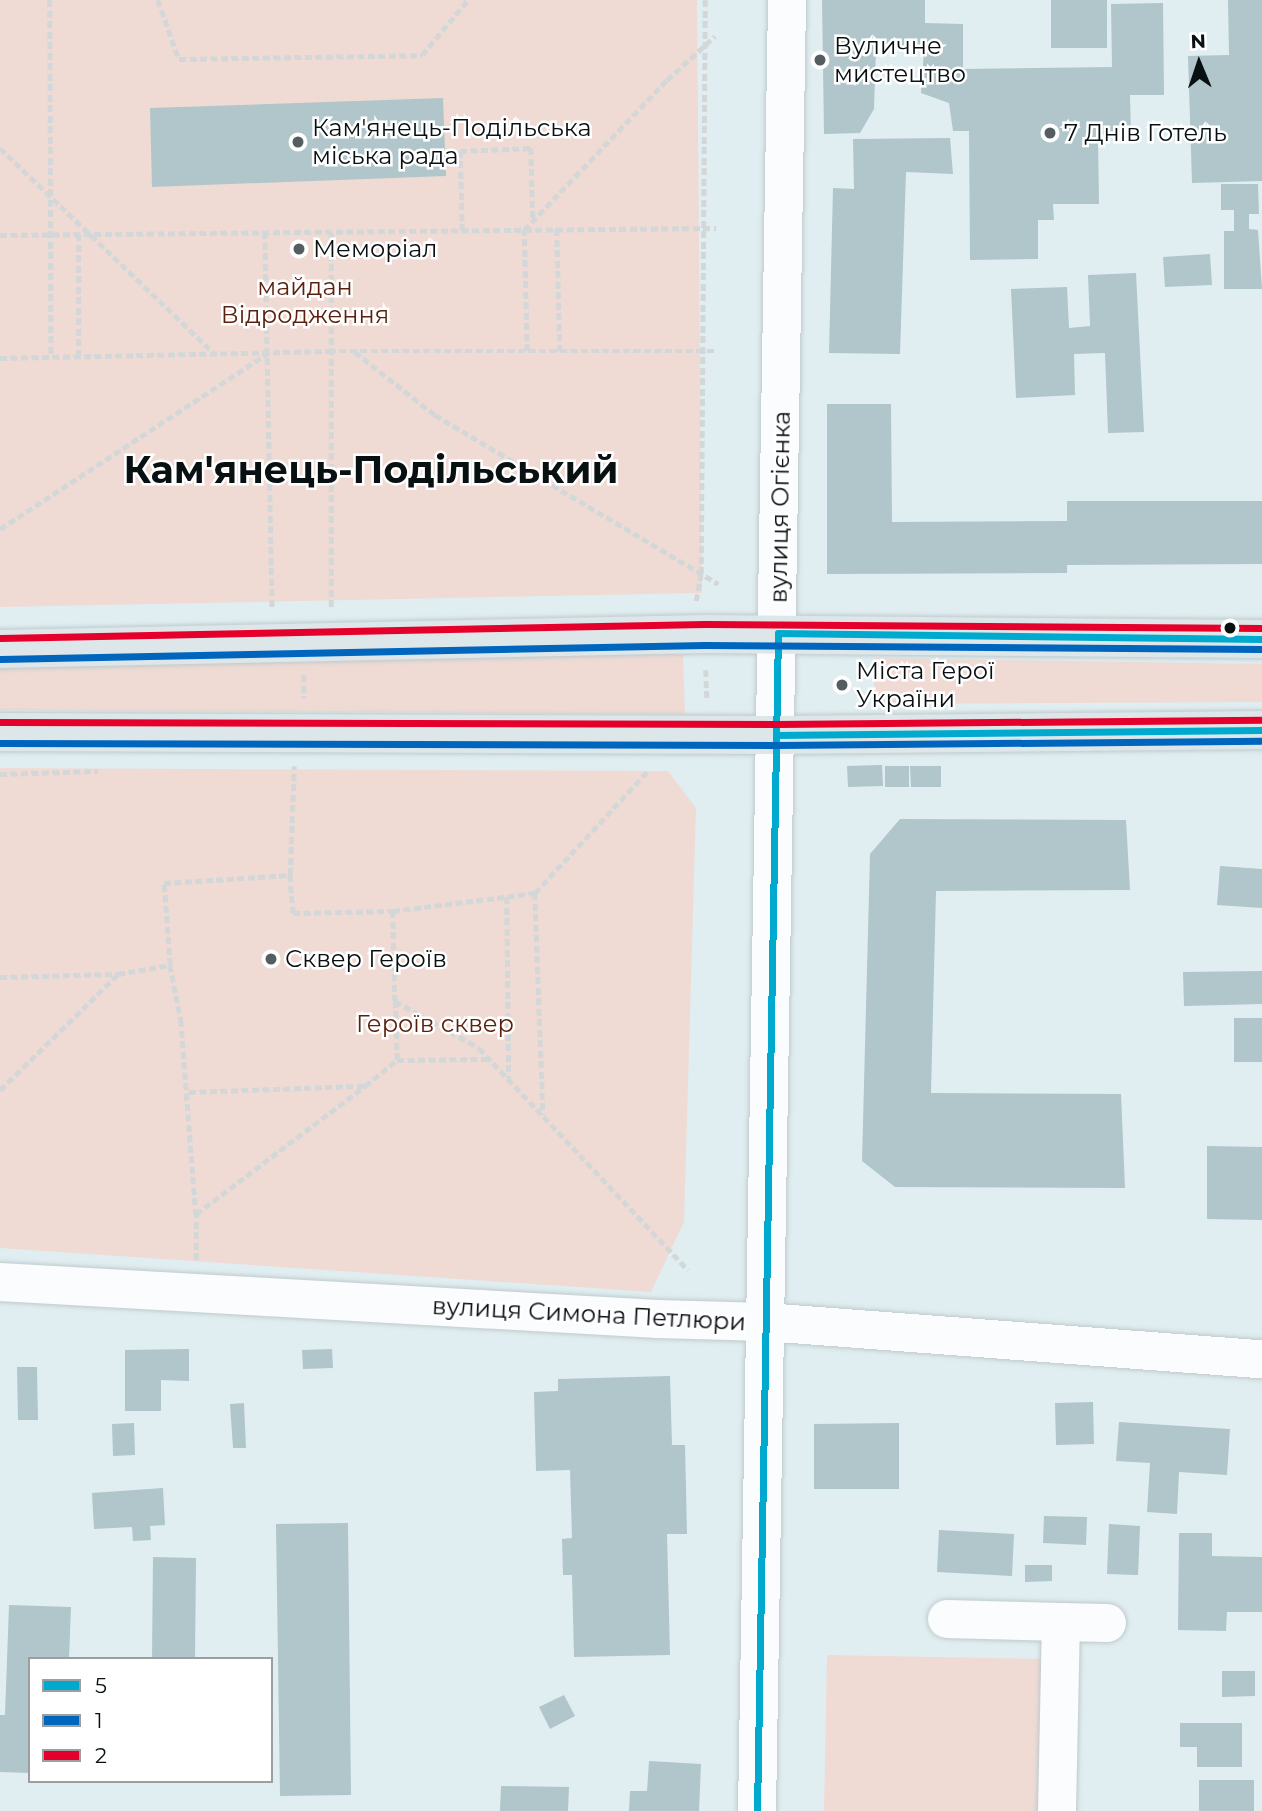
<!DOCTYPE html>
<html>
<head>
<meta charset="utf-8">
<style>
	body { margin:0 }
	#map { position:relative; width:1262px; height:1811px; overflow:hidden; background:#e0eef1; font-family:Montserrat,sans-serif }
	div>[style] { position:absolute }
	.green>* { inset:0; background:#efdbd4 }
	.building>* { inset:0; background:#b0c6ca }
	.path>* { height:4.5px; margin-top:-2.25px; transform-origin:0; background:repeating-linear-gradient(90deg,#d3d7d8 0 7px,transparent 0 10.5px) }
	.roads { filter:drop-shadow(0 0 2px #c0cacd) drop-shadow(0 0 2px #c0cacd) }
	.minor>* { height:38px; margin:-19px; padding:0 19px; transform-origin:19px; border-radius:19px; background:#fafcfd }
	.major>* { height:38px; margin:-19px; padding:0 19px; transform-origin:19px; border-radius:19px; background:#dde7e9 }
	.bus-1>* { height:7px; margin:-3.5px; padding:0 3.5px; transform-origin:3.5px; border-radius:3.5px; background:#00a9ce }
	.bus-2>* { height:7px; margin:-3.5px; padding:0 3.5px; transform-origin:3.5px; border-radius:3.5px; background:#0065bd }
	.bus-3>* { height:7px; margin:-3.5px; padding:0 3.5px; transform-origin:3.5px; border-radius:3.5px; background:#e4002b }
	.dots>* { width:19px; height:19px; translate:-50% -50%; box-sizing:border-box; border:4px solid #fff; border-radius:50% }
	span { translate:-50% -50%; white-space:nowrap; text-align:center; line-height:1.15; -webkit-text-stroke:5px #fff; paint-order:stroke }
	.poi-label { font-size:24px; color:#081012 }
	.left { translate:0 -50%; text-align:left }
	.park-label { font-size:24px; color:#5a1f0d }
	.street-label { font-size:24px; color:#081012 }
	.town-label { font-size:38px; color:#081012; font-weight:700 }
	.legend { position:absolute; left:28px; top:1657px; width:245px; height:126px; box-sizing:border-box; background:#fff; border:2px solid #9c9fa0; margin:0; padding:9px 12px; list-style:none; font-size:21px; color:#081012 }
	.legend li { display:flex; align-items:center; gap:14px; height:35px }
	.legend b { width:35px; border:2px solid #9c9fa0 }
	.north { position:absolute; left:1164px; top:28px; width:70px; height:70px; -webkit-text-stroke:5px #fff; paint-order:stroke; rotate:358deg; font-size:19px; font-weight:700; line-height:28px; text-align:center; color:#081012 }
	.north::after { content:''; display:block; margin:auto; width:24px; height:32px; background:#081012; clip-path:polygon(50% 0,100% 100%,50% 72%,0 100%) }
</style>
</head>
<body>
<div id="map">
	<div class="green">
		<div style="clip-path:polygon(0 0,697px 0,702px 593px,0 607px)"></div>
		<div style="clip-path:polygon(683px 653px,685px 714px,0 710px,0 668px)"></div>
		<div style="clip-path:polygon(874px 658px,1262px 664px,1262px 702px,874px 704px)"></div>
		<div style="clip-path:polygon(0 768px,668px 771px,696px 808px,684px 1222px,651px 1292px,0 1248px)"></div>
		<div style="clip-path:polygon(827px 1655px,1044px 1659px,1041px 1811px,824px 1811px)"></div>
	</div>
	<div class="building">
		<div style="clip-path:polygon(822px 0,925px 0,925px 23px,963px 24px,963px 69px,1112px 67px,1111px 4px,1163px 3px,1164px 95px,1130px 95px,1131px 135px,1098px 135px,1099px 204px,1053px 204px,1054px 220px,1038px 220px,1038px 259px,970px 260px,969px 131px,953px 131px,949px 103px,921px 93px,924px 50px,876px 49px,874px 109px,860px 133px,824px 134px)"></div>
		<div style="clip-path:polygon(1051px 0,1107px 0,1107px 48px,1051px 48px)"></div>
		<div style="clip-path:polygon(1228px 0,1262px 0,1262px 181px,1192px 183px,1188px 56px,1229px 55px)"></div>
		<div style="clip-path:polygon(443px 98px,446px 176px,152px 187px,150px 108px)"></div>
		<div style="clip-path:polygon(950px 138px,953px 174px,906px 172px,900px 354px,829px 353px,833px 188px,854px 189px,853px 139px)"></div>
		<div style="clip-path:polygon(1221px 184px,1258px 184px,1259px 214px,1249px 214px,1249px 229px,1258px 230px,1262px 289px,1224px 289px,1224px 231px,1234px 231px,1234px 210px,1221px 210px)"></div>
		<div style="clip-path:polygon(1210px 254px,1212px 285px,1165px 287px,1163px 257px)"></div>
		<div style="clip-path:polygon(1136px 273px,1144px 432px,1108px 433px,1105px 353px,1074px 354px,1075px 395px,1016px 398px,1011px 289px,1067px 287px,1069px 328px,1090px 326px,1088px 275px)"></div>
		<div style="clip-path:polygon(827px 404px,891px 404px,892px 522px,1067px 521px,1067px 501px,1262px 501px,1262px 564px,1067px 565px,1067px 573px,827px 574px)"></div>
		<div style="clip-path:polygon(882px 765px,883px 786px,848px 787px,847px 766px)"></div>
		<div style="clip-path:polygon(885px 766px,909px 766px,909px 787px,885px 787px)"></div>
		<div style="clip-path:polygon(910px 766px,941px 766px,941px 787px,911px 787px)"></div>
		<div style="clip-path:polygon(900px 819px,1126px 820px,1130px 890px,936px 891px,931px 1093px,1121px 1094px,1125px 1188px,895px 1187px,862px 1161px,870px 854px)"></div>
		<div style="clip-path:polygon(1220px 866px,1262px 869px,1262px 908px,1217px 905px)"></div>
		<div style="clip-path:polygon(1262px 971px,1262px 1004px,1184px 1006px,1183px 972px)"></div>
		<div style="clip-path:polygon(1234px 1018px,1262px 1018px,1262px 1062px,1234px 1062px)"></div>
		<div style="clip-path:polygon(1207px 1146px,1262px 1147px,1262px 1220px,1207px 1219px)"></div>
		<div style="clip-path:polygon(189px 1349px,189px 1381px,161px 1380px,161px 1411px,125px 1411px,125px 1350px)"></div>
		<div style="clip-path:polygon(332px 1349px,333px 1368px,303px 1369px,302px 1350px)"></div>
		<div style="clip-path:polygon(17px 1367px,37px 1367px,38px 1420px,18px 1420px)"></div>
		<div style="clip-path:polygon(670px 1376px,672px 1445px,685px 1445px,687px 1534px,667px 1534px,670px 1655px,574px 1657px,572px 1575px,563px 1575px,562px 1539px,572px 1538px,570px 1470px,536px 1471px,534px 1392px,558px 1391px,558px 1379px)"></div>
		<div style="clip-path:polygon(1093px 1402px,1094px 1444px,1056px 1445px,1055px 1403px)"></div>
		<div style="clip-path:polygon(244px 1403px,246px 1448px,233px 1448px,230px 1404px)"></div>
		<div style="clip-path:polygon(1119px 1422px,1230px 1429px,1227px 1475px,1179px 1472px,1177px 1514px,1147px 1512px,1150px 1463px,1116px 1461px)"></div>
		<div style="clip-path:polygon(134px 1423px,135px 1455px,113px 1456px,112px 1424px)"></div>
		<div style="clip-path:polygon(899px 1423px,899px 1489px,814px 1489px,814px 1424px)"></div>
		<div style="clip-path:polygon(163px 1488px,165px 1525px,150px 1526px,151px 1540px,133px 1541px,132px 1527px,94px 1529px,92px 1493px)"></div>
		<div style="clip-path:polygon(1044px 1516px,1087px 1517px,1086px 1545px,1043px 1543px)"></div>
		<div style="clip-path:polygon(348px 1523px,351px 1795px,280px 1796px,276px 1524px)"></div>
		<div style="clip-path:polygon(1109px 1524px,1140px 1526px,1138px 1575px,1107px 1574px)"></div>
		<div style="clip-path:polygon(939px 1530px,1014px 1534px,1012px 1576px,937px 1572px)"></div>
		<div style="clip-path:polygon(1179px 1533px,1212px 1533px,1212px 1556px,1262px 1557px,1262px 1612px,1227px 1612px,1226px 1631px,1178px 1630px)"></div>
		<div style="clip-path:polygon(153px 1557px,196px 1558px,195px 1659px,152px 1659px)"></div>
		<div style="clip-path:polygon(1025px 1565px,1052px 1565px,1052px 1581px,1025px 1582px)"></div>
		<div style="clip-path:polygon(9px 1605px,71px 1607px,69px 1659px,30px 1659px,30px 1773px,0 1772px,0 1715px,5px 1715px)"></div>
		<div style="clip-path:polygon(1222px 1671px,1255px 1671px,1255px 1696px,1222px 1697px)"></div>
		<div style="clip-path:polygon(564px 1695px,575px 1716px,550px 1729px,539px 1707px)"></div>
		<div style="clip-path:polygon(1180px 1723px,1242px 1723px,1242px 1767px,1197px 1767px,1197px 1747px,1180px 1747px)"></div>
		<div style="clip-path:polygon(649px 1761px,701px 1764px,699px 1811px,629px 1811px,630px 1791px,647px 1791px)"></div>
		<div style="clip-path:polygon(1199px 1780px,1254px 1780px,1254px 1811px,1199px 1811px)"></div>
		<div style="clip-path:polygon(501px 1786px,569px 1787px,568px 1811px,500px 1811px)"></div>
	</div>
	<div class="path">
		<div style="left:50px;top:0;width:357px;rotate:89.8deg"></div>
		<div style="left:158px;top:0;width:63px;rotate:70.4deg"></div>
		<div style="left:179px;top:59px;width:243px;rotate:-0.9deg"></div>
		<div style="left:422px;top:55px;width:70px;rotate:-50.2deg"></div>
		<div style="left:0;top:148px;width:296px;rotate:43.8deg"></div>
		<div style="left:557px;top:229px;width:122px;rotate:88.6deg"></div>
		<div style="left:462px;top:231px;width:80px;rotate:-91.4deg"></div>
		<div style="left:460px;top:151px;width:71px;rotate:-2.4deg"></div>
		<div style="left:531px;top:148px;width:72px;rotate:88.4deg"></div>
		<div style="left:265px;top:232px;width:376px;rotate:88.9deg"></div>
		<div style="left:79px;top:234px;width:123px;rotate:90deg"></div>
		<div style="left:0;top:235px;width:716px;rotate:-0.56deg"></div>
		<div style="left:527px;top:351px;width:121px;rotate:-91.4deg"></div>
		<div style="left:524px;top:230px;width:207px;rotate:-46.4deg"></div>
		<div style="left:667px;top:80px;width:65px;rotate:-42.5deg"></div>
		<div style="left:355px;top:352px;width:102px;rotate:38.2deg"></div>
		<div style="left:435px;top:415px;width:330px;rotate:30.8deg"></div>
		<div style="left:0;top:358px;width:329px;rotate:-1.2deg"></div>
		<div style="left:329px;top:351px;width:387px"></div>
		<div style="left:0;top:529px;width:321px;rotate:-33.3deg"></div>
		<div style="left:696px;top:601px;width:27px;rotate:-80deg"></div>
		<div style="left:701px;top:574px;width:574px;rotate:-89.6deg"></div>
		<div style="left:331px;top:607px;width:376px;rotate:-90deg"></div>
		<div style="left:706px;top:670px;width:30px;rotate:88deg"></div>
		<div style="left:304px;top:675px;width:23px;rotate:90deg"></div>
		<div style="left:0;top:774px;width:98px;rotate:-1.8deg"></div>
		<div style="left:290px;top:875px;width:38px;rotate:85deg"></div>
		<div style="left:293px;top:913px;width:100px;rotate:-1.1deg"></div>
		<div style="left:393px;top:911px;width:90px;rotate:88.7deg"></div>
		<div style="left:535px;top:893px;width:222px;rotate:87.9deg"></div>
		<div style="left:507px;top:897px;width:181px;rotate:89.4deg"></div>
		<div style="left:393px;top:911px;width:143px;rotate:-7.2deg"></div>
		<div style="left:535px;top:893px;width:168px;rotate:-47.2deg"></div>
		<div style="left:170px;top:965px;width:82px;rotate:-94.2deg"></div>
		<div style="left:164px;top:883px;width:126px;rotate:-3.6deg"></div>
		<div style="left:290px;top:875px;width:109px;rotate:-87.9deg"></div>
		<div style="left:0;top:977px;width:118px;rotate:-1.5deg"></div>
		<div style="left:118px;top:974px;width:53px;rotate:-9.8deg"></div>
		<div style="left:170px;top:965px;width:56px;rotate:78.7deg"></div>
		<div style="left:181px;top:1020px;width:195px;rotate:85.6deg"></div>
		<div style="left:397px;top:1060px;width:92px;rotate:-0.6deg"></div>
		<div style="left:0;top:1090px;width:165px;rotate:-44.5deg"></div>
		<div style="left:189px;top:1092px;width:176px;rotate:-2deg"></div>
		<div style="left:365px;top:1086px;width:41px;rotate:-39.1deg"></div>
		<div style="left:397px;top:1060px;width:59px;rotate:-91.9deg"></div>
		<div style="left:395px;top:1001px;width:96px;rotate:29.2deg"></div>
		<div style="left:479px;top:1048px;width:305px;rotate:46.7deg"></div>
		<div style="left:196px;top:1260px;width:46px;rotate:-90deg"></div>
		<div style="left:196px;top:1214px;width:212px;rotate:-37.1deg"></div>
	</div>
	<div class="roads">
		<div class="minor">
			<div style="left:0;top:1282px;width:659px;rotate:3.22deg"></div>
			<div style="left:658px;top:1319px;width:107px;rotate:1.6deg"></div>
			<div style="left:765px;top:1322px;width:498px;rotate:4.3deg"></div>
			<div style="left:947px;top:1619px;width:114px;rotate:1.5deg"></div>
			<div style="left:757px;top:1811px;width:1811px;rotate:-89.05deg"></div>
			<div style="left:1057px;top:1811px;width:189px;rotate:-88.8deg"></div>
			<div style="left:1061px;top:1622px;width:46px;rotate:1.2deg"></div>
		</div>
		<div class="major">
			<div style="left:0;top:649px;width:705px;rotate:-1.22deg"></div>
			<div style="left:705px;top:634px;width:557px;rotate:0.51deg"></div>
			<div style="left:0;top:732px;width:777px;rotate:0.22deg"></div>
			<div style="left:777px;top:735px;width:485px;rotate:-0.6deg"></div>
		</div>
	</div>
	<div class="bus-1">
		<div style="left:777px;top:735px;width:485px;rotate:-0.6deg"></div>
		<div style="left:757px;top:1811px;width:1178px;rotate:-88.98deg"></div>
		<div style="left:778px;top:633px;width:484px;rotate:0.7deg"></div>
	</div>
	<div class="bus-2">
		<div style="left:0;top:659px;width:705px;rotate:-1.14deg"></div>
		<div style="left:705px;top:645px;width:557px;rotate:0.41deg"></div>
		<div style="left:0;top:743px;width:777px;rotate:0.15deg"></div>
		<div style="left:777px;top:745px;width:485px;rotate:-0.5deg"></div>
	</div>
	<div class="bus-3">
		<div style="left:0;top:638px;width:705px;rotate:-1.14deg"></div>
		<div style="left:705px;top:624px;width:557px;rotate:0.41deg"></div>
		<div style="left:0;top:722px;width:777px;rotate:0.15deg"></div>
		<div style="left:777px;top:724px;width:485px;rotate:-0.5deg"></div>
	</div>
	<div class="dots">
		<div style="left:820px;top:60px;background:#545e60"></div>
		<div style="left:1050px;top:133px;background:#545e60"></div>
		<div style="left:298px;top:142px;background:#545e60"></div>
		<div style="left:299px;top:249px;background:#545e60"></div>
		<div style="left:1230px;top:628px;background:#081012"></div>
		<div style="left:842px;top:685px;background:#545e60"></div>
		<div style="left:271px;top:959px;background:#545e60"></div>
	</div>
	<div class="poi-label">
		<span class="left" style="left:834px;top:60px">Вуличне<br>мистецтво</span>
		<span class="left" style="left:312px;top:142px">Кам'янець-Подільська<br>міська рада</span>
		<span class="left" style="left:1064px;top:133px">7 Днів Готель</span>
		<span class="left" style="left:313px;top:249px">Меморіал</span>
		<span class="left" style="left:856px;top:685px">Міста Герої<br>України</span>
		<span class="left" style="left:285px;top:959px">Сквер Героїв</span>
	</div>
	<div class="park-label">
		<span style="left:305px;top:301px">майдан<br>Відродження</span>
		<span style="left:435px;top:1024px">Героїв сквер</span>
	</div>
	<div class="street-label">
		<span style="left:780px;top:507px;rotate:-89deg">вулиця Огієнка</span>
		<span style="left:589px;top:1314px;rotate:3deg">вулиця Симона Петлюри</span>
	</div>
	<div class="town-label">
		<span style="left:371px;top:470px">Кам'янець-Подільський</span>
	</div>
	<ul class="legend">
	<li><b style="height:9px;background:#00a9ce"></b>5</li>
	<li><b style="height:9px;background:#0065bd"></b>1</li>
	<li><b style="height:9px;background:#e4002b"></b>2</li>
	</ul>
	<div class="north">N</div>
</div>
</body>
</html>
